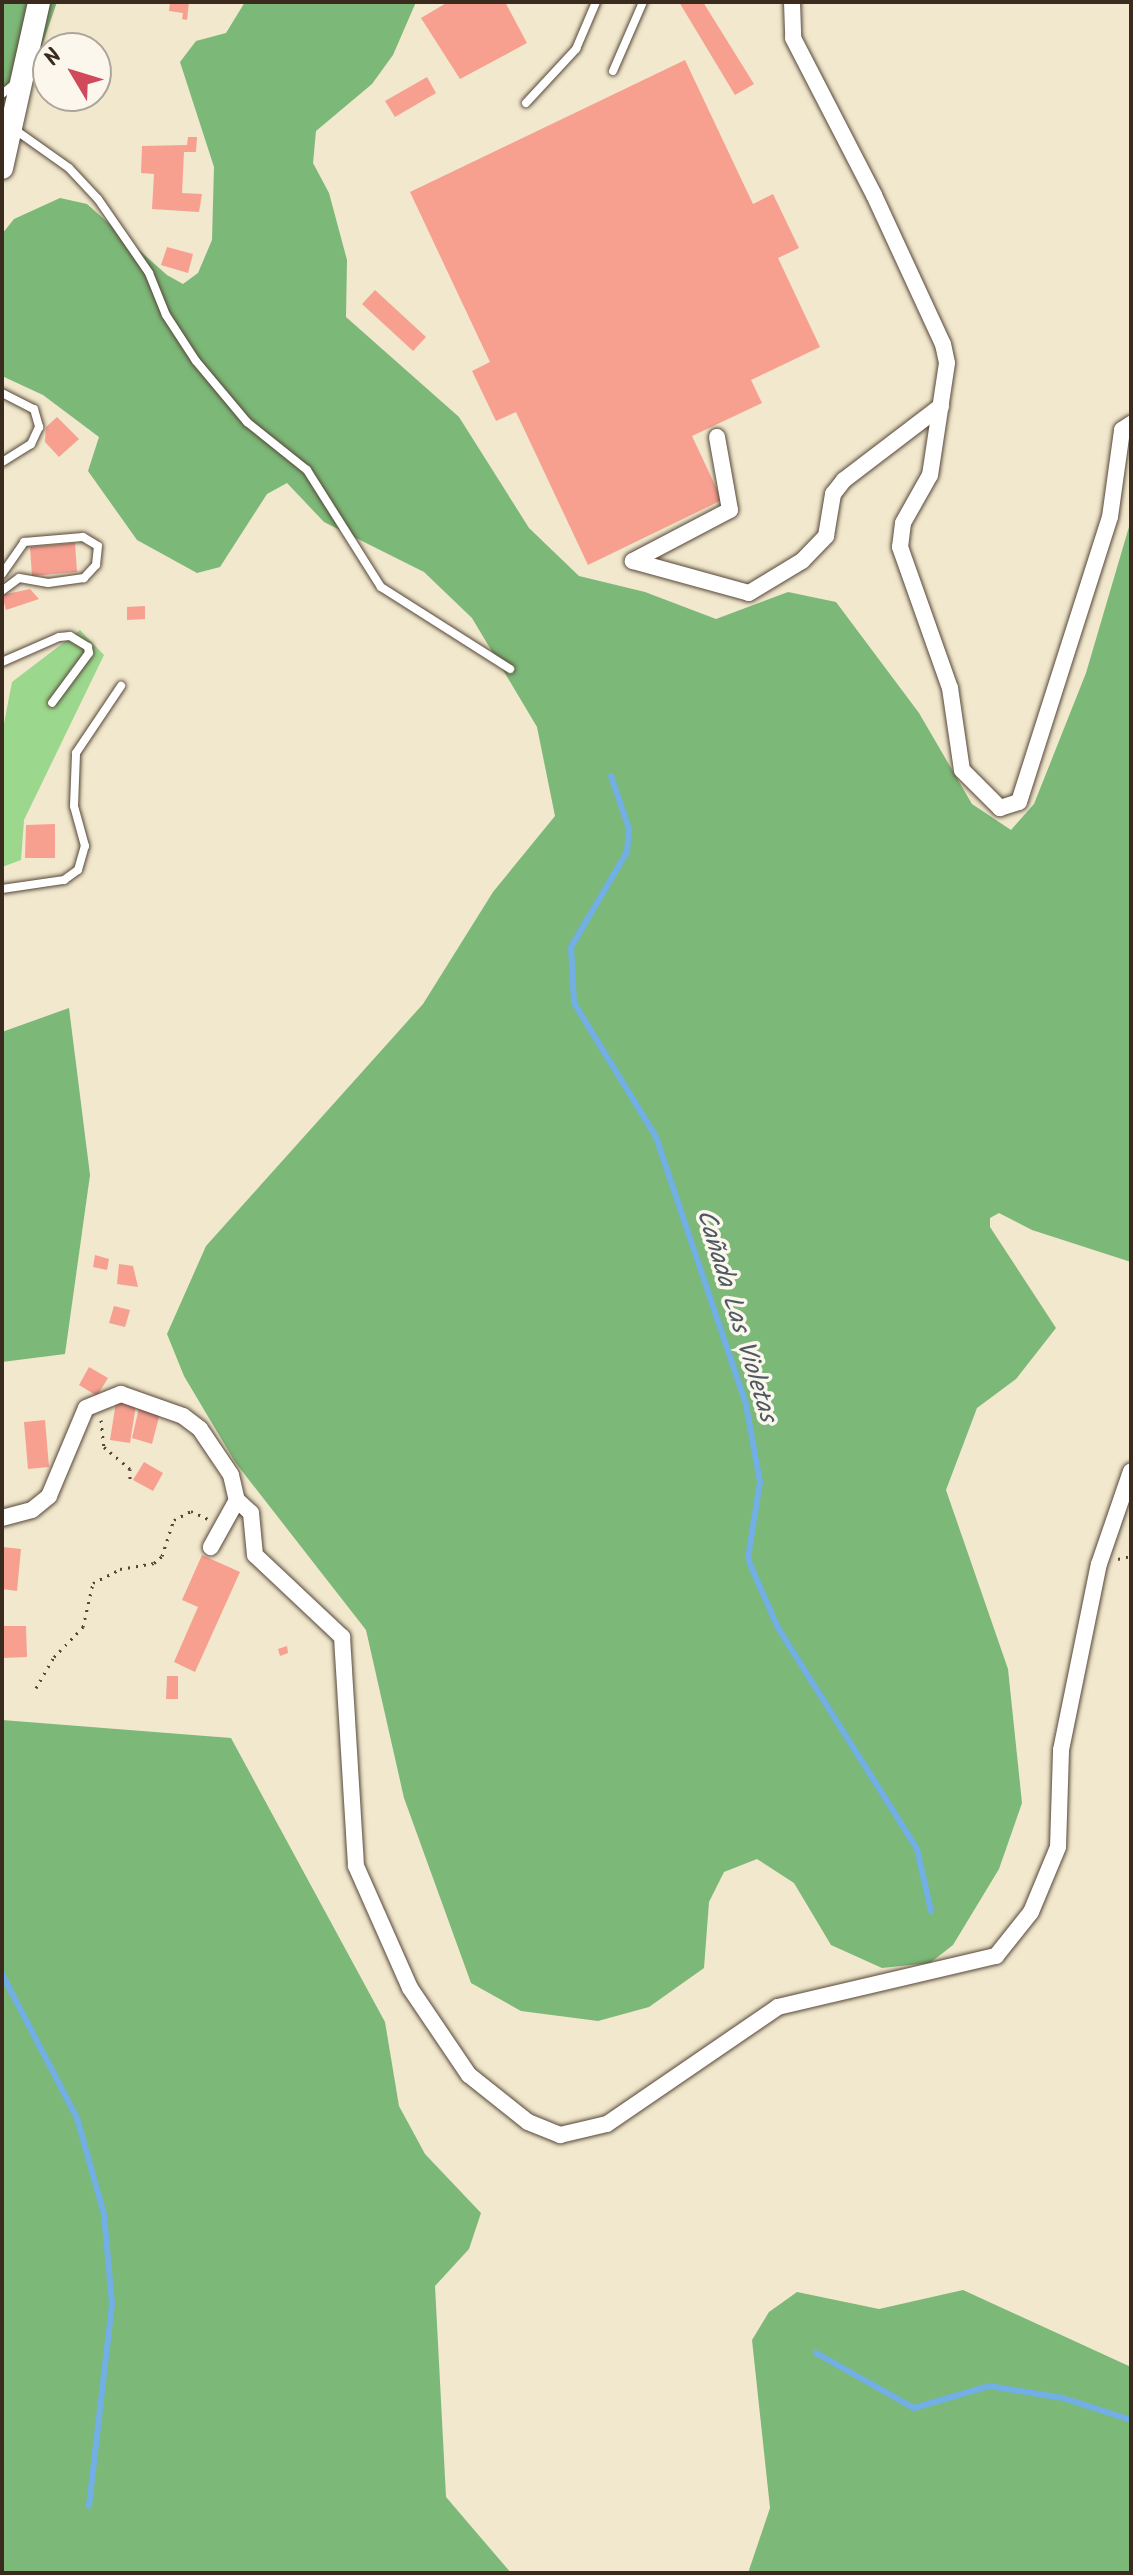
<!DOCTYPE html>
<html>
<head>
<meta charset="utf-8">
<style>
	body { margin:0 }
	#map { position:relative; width:1133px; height:2575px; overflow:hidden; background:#f1e8cd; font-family:Kalam,sans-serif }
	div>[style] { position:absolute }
	.green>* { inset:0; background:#9bd78c }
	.forest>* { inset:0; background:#7cb878 }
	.stream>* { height:6px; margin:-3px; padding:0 3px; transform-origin:3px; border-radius:3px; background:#71afe4 }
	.building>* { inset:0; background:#f7a090 }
	.path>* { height:3px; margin-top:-1.5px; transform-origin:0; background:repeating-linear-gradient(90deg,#564638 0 2px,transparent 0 8px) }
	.roads { filter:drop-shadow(0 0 2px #564638) drop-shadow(0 0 2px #564638) }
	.lane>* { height:8px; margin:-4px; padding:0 4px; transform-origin:4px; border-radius:4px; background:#fff }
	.street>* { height:16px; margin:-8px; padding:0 8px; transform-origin:8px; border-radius:8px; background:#fff }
	.secondary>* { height:22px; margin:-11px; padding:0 11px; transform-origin:11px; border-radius:11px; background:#fff }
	span { translate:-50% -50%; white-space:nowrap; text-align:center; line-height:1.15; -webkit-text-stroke:7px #fbf7ec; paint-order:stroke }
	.water-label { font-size:26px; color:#4e5963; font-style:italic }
	.frame { position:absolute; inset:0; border:4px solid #3b2a1e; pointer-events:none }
	.north { position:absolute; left:32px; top:32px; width:80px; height:80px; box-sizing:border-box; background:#fbf7ec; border:2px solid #aea59a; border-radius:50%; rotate:308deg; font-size:22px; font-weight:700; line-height:32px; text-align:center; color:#3b2a1e }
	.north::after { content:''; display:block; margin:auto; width:28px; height:36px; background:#d1495b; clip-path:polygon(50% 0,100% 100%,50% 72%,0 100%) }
</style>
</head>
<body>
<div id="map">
	<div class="green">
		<div style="clip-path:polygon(80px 630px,104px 655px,24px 820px,21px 860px,2px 867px,2px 734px,12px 682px)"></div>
	</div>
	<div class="forest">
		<div style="clip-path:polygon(2px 2px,57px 2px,2px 161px)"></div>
		<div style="clip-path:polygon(245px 2px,416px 2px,393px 55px,372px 84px,316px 131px,313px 163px,329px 193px,347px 260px,346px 317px,459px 417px,529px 528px,579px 576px,645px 592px,716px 619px,788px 592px,836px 602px,919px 713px,972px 804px,1011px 830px,1034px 804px,1086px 673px,1131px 520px,1131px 1262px,1032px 1230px,999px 1213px,990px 1218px,990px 1227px,1056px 1328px,1016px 1379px,977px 1408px,946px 1490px,1008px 1669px,1022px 1803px,999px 1869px,953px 1945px,930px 1963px,882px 1968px,831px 1945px,794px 1883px,757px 1859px,724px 1872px,709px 1902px,704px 1968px,649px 2007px,598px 2021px,521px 2011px,471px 1983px,404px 1798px,366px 1630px,235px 1462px,184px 1376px,167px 1334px,206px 1246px,423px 1004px,493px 892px,555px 816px,537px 727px,472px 618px,424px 572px,324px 522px,287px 483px,267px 494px,220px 567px,197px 573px,137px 540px,88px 471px,99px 437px,43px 395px,2px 376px,2px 234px,14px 219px,60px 198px,87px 204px,167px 275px,183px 284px,198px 273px,212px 240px,214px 167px,180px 62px,196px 41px,226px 33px)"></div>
		<div style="clip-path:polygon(69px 1008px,90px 1175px,65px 1354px,2px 1362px,2px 1032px)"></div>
		<div style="clip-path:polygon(2px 1720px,231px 1738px,385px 2022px,399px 2106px,425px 2154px,481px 2213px,469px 2249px,435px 2286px,446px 2497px,511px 2573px,2px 2573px)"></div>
		<div style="clip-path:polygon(963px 2290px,1131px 2367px,1131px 2573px,748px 2573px,770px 2508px,752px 2340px,769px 2312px,797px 2292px,879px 2309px)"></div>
	</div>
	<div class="stream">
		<div style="left:611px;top:776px;width:56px;rotate:71.2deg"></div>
		<div style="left:629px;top:829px;width:23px;rotate:95deg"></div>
		<div style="left:627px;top:852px;width:110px;rotate:120.5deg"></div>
		<div style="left:571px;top:947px;width:56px;rotate:86.9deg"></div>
		<div style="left:574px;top:1003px;width:157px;rotate:58.5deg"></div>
		<div style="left:656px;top:1137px;width:283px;rotate:71.4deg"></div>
		<div style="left:746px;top:1405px;width:78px;rotate:79.7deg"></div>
		<div style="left:760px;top:1482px;width:77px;rotate:99deg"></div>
		<div style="left:748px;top:1558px;width:14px;rotate:69deg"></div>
		<div style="left:753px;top:1571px;width:62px;rotate:66.3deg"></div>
		<div style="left:778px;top:1628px;width:261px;rotate:57.8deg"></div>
		<div style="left:917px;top:1849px;width:64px;rotate:77.3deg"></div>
		<div style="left:2px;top:1974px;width:162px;rotate:62.5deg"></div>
		<div style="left:77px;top:2118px;width:100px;rotate:74.3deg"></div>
		<div style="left:104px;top:2214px;width:90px;rotate:84.9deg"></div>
		<div style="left:112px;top:2304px;width:203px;rotate:96.5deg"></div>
		<div style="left:816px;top:2353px;width:112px;rotate:29.3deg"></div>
		<div style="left:914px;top:2408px;width:78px;rotate:-16.3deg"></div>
		<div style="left:989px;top:2386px;width:75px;rotate:9.2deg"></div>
		<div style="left:1063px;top:2398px;width:71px;rotate:17.9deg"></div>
	</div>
	<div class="building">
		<div style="clip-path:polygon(170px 2px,189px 2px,187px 20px,182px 19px,183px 13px,169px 11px)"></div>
		<div style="clip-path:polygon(448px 2px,505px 2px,527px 43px,460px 79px,421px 18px)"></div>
		<div style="clip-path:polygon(679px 2px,703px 2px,754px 84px,735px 95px)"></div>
		<div style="clip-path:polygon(685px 60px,753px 204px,773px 194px,799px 248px,778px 258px,820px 347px,751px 380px,762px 403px,692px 436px,722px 500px,588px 565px,516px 412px,496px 421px,472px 371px,490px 362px,410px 192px)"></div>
		<div style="clip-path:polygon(427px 77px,436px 93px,395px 117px,385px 101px)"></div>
		<div style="clip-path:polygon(188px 137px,197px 137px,196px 152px,184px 152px,182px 193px,202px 194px,199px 212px,152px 209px,154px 174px,141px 173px,142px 146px,187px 145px)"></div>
		<div style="clip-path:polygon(167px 247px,193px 254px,188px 273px,161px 265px)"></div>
		<div style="clip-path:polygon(375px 290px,426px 337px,413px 351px,362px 304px)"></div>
		<div style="clip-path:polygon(57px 417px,79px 439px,59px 457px,45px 442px,46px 427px)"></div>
		<div style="clip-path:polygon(75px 543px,77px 572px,32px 576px,30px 547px)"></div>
		<div style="clip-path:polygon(30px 589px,39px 599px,6px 610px,2px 595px)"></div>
		<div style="clip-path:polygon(145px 606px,145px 619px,127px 620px,127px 607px)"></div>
		<div style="clip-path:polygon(55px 824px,55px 858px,25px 858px,26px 825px)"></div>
		<div style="clip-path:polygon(95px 1255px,109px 1259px,107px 1270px,93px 1267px)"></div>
		<div style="clip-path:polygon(119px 1264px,133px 1266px,138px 1287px,117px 1284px)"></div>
		<div style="clip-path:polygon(114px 1306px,130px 1310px,125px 1327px,109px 1323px)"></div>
		<div style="clip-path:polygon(89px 1367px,108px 1378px,97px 1396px,79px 1385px)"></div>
		<div style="clip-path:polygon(116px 1402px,136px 1405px,130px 1443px,110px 1440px)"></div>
		<div style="clip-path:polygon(139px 1408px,160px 1413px,152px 1444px,132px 1438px)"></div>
		<div style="clip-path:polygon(45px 1420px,49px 1467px,28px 1469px,24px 1422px)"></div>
		<div style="clip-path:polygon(144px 1462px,163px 1473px,153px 1491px,133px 1480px)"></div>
		<div style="clip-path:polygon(2px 1547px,21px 1549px,17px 1591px,2px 1589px)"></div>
		<div style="clip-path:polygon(202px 1555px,240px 1572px,195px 1672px,174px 1662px,198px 1607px,182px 1600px)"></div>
		<div style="clip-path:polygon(2px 1626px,26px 1626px,27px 1657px,2px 1658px)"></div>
		<div style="clip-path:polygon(287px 1646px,288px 1653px,280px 1656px,278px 1649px)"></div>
		<div style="clip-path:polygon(167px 1676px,178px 1676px,178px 1699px,166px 1699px)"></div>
	</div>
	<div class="path">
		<div style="left:101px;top:1420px;width:27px;rotate:84deg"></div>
		<div style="left:104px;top:1447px;width:34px;rotate:40deg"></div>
		<div style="left:130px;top:1469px;width:11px;rotate:90deg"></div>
		<div style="left:1118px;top:1559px;width:13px;rotate:-13deg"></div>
		<div style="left:36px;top:1688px;width:36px;rotate:-60deg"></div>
		<div style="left:54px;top:1657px;width:42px;rotate:-46deg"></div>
		<div style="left:83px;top:1627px;width:45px;rotate:-77.2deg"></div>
		<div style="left:93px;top:1583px;width:30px;rotate:-27deg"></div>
		<div style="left:120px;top:1569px;width:35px;rotate:-10deg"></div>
		<div style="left:154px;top:1563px;width:11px;rotate:-41deg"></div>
		<div style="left:162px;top:1556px;width:38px;rotate:-72deg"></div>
		<div style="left:174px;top:1520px;width:19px;rotate:-28deg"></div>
		<div style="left:191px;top:1511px;width:19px;rotate:25deg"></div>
	</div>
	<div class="roads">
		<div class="lane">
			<div style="left:613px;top:71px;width:75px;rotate:-66.5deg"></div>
			<div style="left:2px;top:94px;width:19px;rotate:-39deg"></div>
			<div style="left:526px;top:103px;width:74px;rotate:-47.2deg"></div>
			<div style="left:576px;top:49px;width:51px;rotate:-66.9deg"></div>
			<div style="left:14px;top:129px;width:67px;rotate:35.3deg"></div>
			<div style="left:69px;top:168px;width:42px;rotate:46.9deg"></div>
			<div style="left:98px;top:199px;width:90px;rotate:55.4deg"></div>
			<div style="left:149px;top:273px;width:45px;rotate:68deg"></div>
			<div style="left:166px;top:315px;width:55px;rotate:56.9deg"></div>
			<div style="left:196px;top:361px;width:80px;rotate:50.1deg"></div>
			<div style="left:247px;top:422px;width:77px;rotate:38.7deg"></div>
			<div style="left:307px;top:470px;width:138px;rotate:57.7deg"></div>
			<div style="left:381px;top:587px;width:153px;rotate:32.4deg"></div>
			<div style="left:2px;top:393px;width:36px;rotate:27deg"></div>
			<div style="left:34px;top:409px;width:19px;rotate:74deg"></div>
			<div style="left:39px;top:427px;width:19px;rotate:115deg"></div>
			<div style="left:31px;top:444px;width:34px;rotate:148deg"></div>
			<div style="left:2px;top:574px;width:39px;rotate:-55deg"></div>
			<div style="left:24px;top:542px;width:59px;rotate:-4.8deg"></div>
			<div style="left:83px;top:537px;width:17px;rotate:31deg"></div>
			<div style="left:98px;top:546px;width:19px;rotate:96deg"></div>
			<div style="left:96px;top:565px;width:18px;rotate:133deg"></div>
			<div style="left:84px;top:578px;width:36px;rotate:172deg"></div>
			<div style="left:48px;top:583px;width:29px;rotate:-170deg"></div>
			<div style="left:19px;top:578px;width:21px;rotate:143deg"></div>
			<div style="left:2px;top:662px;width:62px;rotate:-23.7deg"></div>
			<div style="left:59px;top:637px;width:11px;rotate:-5deg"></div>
			<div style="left:70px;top:636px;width:21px;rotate:31deg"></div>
			<div style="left:88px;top:647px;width:6px;rotate:81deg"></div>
			<div style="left:89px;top:653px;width:62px;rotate:126.5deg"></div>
			<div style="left:2px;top:889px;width:63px;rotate:-8.3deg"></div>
			<div style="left:64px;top:880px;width:17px;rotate:-36deg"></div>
			<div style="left:78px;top:870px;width:25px;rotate:-74deg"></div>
			<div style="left:85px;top:846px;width:41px;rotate:-105.4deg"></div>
			<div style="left:74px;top:806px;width:53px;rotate:-87.8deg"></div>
			<div style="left:76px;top:753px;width:81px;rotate:-56.1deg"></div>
		</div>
		<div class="street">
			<div style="left:792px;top:2px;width:36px;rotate:88deg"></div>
			<div style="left:793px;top:38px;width:177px;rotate:62.7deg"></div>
			<div style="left:874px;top:195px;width:164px;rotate:65.2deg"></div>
			<div style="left:943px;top:344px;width:19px;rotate:78deg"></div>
			<div style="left:947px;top:363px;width:113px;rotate:98.6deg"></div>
			<div style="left:930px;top:475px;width:55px;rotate:119.4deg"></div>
			<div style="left:903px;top:523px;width:24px;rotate:97deg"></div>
			<div style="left:900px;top:547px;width:150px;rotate:70.5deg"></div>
			<div style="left:950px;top:688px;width:83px;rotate:81.7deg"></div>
			<div style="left:962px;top:770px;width:54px;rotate:45deg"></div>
			<div style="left:1000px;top:808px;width:20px;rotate:-18deg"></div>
			<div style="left:1019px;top:802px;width:299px;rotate:-72.3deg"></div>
			<div style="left:1110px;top:517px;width:88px;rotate:-82.1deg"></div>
			<div style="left:1122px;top:430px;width:11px;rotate:-34deg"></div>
			<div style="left:717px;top:437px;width:74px;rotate:79.9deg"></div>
			<div style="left:730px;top:510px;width:110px;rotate:152.3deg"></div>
			<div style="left:633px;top:561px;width:120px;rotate:15.4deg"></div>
			<div style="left:749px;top:593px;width:62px;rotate:-31.1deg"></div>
			<div style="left:802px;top:561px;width:35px;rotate:-46deg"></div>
			<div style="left:826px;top:536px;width:43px;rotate:-80.5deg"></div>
			<div style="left:833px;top:494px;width:18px;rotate:-52deg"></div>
			<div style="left:844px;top:480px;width:122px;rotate:-37.3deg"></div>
			<div style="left:237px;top:1500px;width:19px;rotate:43deg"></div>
			<div style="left:251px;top:1513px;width:42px;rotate:84.6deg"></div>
			<div style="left:255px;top:1555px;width:120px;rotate:43.3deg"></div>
			<div style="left:342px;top:1637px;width:229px;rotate:86.5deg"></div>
			<div style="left:356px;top:1866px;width:133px;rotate:66.1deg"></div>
			<div style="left:410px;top:1988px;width:105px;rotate:55.9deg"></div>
			<div style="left:469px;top:2075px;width:75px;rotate:38.5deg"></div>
			<div style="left:528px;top:2122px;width:35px;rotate:22deg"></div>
			<div style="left:560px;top:2135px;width:48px;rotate:-13.2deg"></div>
			<div style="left:607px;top:2124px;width:207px;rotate:-34.4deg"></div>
			<div style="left:778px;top:2007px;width:224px;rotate:-13.2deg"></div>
			<div style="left:996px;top:1956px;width:56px;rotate:-51.5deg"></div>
			<div style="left:1031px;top:1912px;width:70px;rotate:-67.4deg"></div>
			<div style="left:1058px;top:1847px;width:97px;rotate:-88.2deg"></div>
			<div style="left:1061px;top:1750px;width:190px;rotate:-78.5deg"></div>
			<div style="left:1099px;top:1564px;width:98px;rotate:-71deg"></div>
			<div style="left:2px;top:1518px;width:31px;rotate:-15deg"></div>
			<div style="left:32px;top:1510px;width:22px;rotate:-39deg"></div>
			<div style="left:49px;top:1496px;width:95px;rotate:-67.2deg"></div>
			<div style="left:86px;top:1408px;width:38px;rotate:-22deg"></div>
			<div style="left:121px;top:1394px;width:66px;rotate:19.5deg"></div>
			<div style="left:183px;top:1416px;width:21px;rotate:37deg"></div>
			<div style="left:200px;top:1429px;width:55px;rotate:56deg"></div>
			<div style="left:231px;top:1475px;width:26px;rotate:77deg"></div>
			<div style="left:237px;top:1500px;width:54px;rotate:119deg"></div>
		</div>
		<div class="secondary">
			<div style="left:2px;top:168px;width:170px;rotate:-77.4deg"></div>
		</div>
	</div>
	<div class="water-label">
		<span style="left:735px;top:1316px;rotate:73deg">Cañada Las Violetas</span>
	</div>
	<div class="frame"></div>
	<div class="north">N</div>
</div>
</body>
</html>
